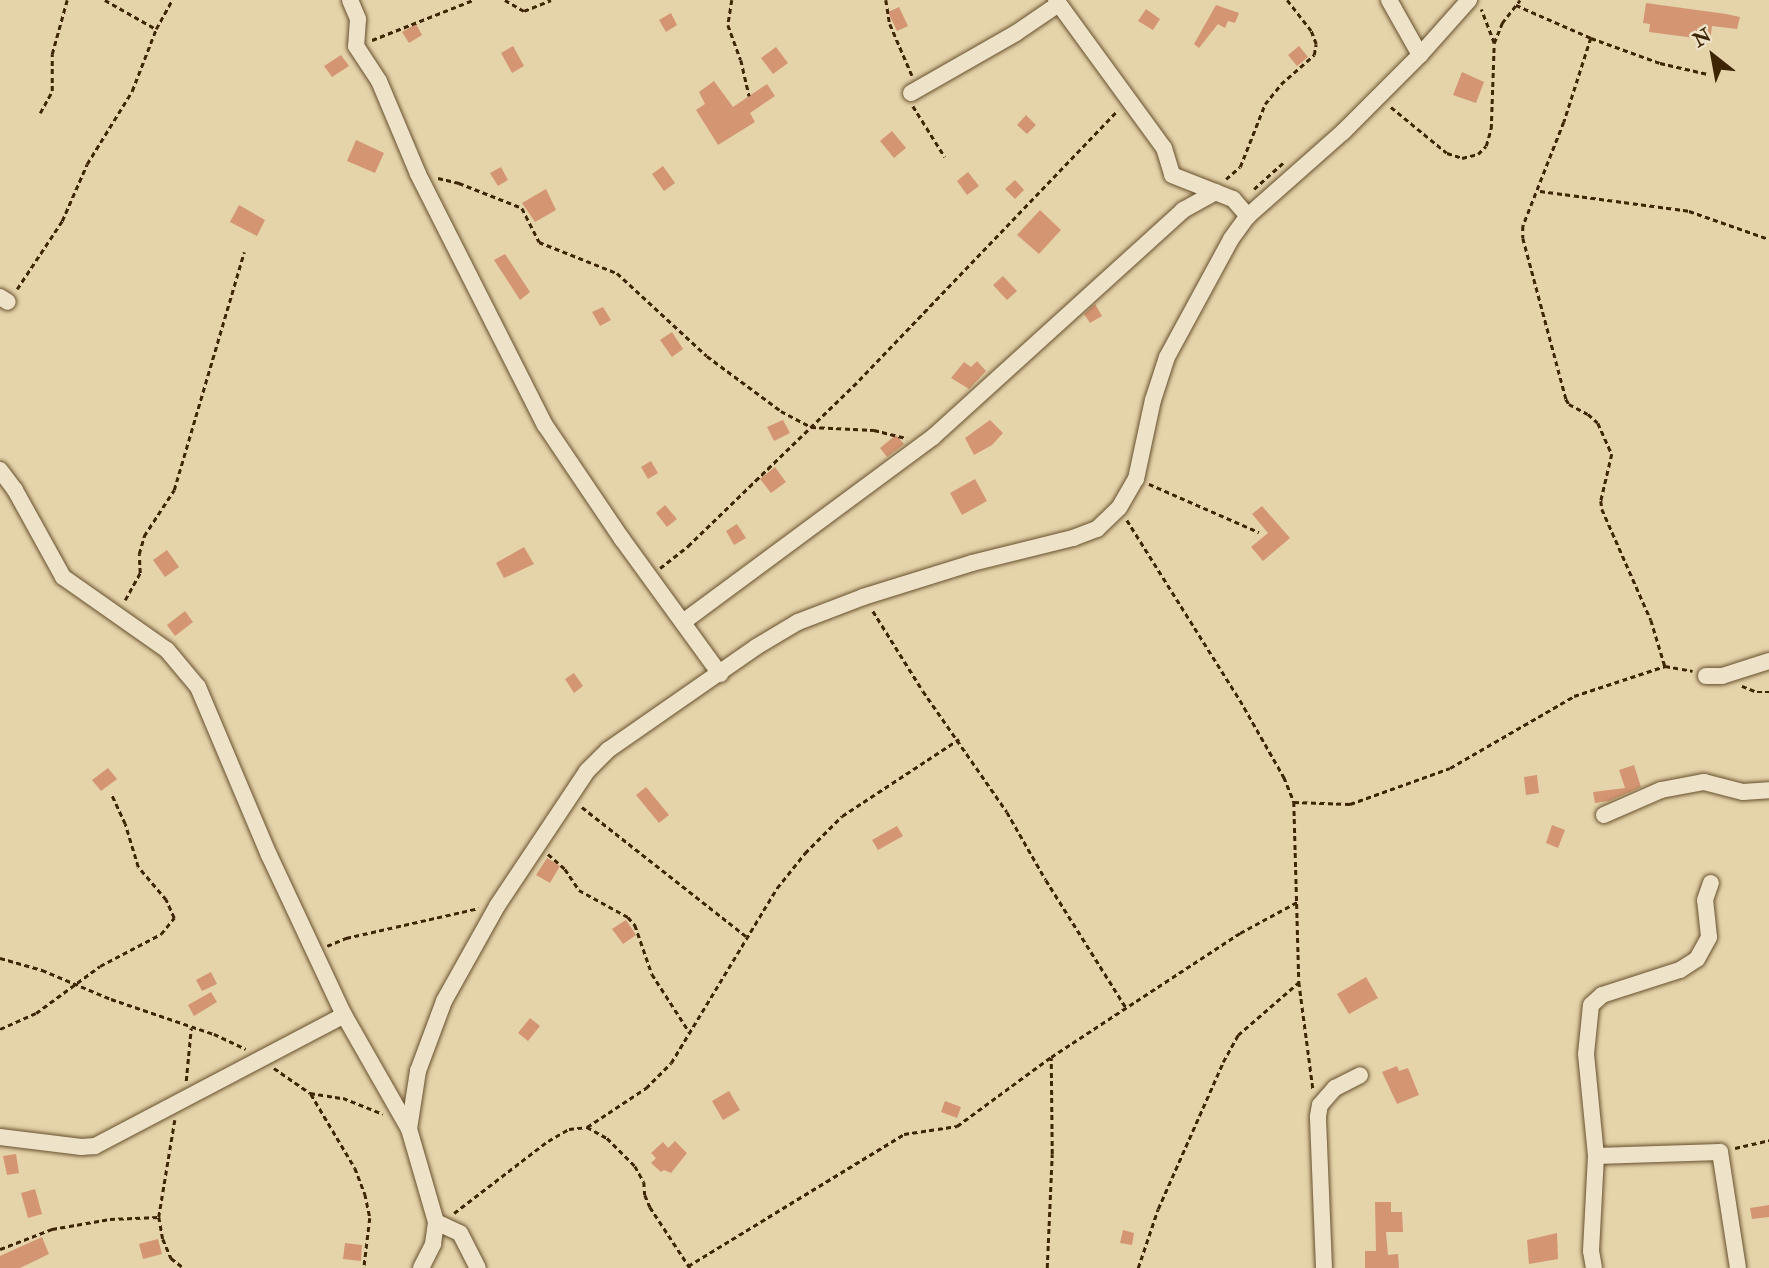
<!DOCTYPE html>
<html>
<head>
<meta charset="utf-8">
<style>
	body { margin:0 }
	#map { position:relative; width:1769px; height:1268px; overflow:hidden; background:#e5d3aa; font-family:"IM FELL Double Pica",serif }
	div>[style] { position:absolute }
	.building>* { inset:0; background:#d49672 }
	.path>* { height:2.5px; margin-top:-1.25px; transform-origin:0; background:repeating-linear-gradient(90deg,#3d2504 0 5px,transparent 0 8.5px) }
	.roads { filter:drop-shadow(0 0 2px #67502e) drop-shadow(0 0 2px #67502e) }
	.street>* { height:16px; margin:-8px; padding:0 8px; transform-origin:8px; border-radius:8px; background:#eee2c8 }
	span { translate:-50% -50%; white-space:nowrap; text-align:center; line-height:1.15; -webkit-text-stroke:5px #eee2c8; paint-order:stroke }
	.north { position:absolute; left:1678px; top:21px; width:70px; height:70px; -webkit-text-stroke:5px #eee2c8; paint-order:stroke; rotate:329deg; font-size:19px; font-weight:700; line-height:28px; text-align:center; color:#3d2504 }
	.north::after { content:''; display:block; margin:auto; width:24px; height:32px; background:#3d2504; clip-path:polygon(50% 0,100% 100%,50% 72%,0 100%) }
</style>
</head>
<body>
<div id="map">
	<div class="building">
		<div style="clip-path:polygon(1646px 3px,1726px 14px,1740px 17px,1737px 29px,1712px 26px,1710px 40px,1649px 32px,1650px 24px,1643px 23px)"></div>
		<div style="clip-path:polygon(1216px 5px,1239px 13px,1235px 23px,1228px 21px,1225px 28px,1218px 24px,1199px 48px,1194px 44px)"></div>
		<div style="clip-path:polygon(899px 7px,908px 26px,897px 31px,888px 12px)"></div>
		<div style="clip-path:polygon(1146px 9px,1160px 19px,1153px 30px,1138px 21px)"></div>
		<div style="clip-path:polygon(671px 13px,677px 25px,666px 32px,659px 20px)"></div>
		<div style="clip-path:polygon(416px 24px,422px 35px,409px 43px,402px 32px)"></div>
		<div style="clip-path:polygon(513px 46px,524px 66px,512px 73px,501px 53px)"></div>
		<div style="clip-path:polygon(1299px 46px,1308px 57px,1297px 66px,1288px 55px)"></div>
		<div style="clip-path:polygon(776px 47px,788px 63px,773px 74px,761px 58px)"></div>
		<div style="clip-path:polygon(341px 55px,349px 66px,332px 77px,324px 66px)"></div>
		<div style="clip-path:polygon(1462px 72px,1484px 82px,1476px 103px,1453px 95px)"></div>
		<div style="clip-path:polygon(714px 81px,733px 107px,767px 84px,775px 96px,750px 113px,755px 122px,718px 145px,696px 110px,705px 104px,699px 92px)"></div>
		<div style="clip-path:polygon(1026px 115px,1036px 125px,1027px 134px,1017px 125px)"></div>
		<div style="clip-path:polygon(892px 131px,906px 148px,894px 158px,880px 141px)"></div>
		<div style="clip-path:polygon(356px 140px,384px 153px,375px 173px,347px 161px)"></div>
		<div style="clip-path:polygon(663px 166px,675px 183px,664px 191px,652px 174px)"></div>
		<div style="clip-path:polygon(501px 167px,508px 180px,498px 186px,490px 173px)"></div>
		<div style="clip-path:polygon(968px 172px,979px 186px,967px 195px,957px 181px)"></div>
		<div style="clip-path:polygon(1015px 180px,1024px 190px,1015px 199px,1005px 189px)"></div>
		<div style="clip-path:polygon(546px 189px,556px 210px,535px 222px,522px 203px)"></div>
		<div style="clip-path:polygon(239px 205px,265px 220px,257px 236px,230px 222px)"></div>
		<div style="clip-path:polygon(1040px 210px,1061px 230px,1039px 254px,1017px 235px)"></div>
		<div style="clip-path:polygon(505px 254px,530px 292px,520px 300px,494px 260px)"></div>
		<div style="clip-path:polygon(1003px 276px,1017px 291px,1007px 300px,993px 285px)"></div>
		<div style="clip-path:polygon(1095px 304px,1102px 316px,1090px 323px,1084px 314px)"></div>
		<div style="clip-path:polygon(603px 307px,611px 320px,600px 326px,592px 312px)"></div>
		<div style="clip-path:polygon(672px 332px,683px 349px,672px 357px,660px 340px)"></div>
		<div style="clip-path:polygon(977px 361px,986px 371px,969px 389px,951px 378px,964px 362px,971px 367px)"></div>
		<div style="clip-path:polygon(783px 420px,790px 433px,774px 441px,767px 427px)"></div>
		<div style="clip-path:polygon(990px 420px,1003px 433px,992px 445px,974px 455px,965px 438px)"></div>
		<div style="clip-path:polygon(896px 435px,904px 444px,887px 457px,880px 448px)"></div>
		<div style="clip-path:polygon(651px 461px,658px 473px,648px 479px,641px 467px)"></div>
		<div style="clip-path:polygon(775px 467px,786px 482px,771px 493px,760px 479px)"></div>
		<div style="clip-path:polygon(975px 479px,987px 501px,962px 515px,950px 493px)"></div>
		<div style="clip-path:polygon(665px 505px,677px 519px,667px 527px,656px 513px)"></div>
		<div style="clip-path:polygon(1262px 506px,1290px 538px,1263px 561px,1251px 547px,1268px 533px,1252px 514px)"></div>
		<div style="clip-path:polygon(737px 524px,746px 538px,734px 545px,726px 531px)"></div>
		<div style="clip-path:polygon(524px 547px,534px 564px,504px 578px,496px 563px)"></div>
		<div style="clip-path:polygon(167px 550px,179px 567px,165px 577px,153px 560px)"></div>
		<div style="clip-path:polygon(185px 611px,193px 622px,175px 636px,167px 625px)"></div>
		<div style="clip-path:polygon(574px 673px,583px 686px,574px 693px,565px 679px)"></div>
		<div style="clip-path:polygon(1634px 765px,1641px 787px,1609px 801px,1595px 803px,1593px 792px,1625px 788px,1619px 770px)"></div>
		<div style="clip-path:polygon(108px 768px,117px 779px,101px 791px,92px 780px)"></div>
		<div style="clip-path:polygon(1537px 775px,1539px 793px,1526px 795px,1524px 777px)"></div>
		<div style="clip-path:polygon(646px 787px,669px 815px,659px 823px,636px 795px)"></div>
		<div style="clip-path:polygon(1552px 825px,1565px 830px,1558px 848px,1546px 843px)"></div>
		<div style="clip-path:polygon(897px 826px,903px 836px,878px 850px,872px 840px)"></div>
		<div style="clip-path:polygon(547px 858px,560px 866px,550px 883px,536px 875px)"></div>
		<div style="clip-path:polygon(626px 920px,636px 935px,623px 944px,612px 929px)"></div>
		<div style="clip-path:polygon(211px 972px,217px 984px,202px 991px,196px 980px)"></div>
		<div style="clip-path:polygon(1366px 977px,1378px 998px,1349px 1014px,1337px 994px)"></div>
		<div style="clip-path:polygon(211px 992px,217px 1002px,194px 1016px,188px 1005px)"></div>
		<div style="clip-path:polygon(530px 1018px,540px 1026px,528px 1041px,518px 1033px)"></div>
		<div style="clip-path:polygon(1397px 1066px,1399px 1071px,1408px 1068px,1419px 1095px,1397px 1104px,1382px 1072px)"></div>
		<div style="clip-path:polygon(729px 1091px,740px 1110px,723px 1120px,712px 1101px)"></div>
		<div style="clip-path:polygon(945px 1101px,961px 1107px,957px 1118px,941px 1112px)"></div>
		<div style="clip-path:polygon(675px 1141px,687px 1153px,671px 1173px,664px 1170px,661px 1172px,651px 1163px,656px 1158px,651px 1153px,663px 1142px,668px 1148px)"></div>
		<div style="clip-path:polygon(16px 1154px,19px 1173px,7px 1175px,3px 1156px)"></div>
		<div style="clip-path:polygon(35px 1189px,42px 1214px,28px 1218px,21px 1193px)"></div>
		<div style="clip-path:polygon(1375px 1202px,1391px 1202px,1391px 1212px,1402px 1212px,1403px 1232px,1386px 1232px,1388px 1255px,1398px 1254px,1399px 1268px,1365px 1268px,1365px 1251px,1376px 1251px)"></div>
		<div style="clip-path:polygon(1769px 1205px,1769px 1217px,1752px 1219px,1750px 1208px)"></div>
		<div style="clip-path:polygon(1123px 1230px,1134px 1233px,1132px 1245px,1120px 1243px)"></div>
		<div style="clip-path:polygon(1557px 1233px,1558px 1259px,1529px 1264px,1527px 1240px)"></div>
		<div style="clip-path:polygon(42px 1237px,49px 1254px,20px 1268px,0 1268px,0 1256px)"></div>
		<div style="clip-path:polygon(158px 1239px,162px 1254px,143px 1259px,139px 1244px)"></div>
		<div style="clip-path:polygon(345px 1243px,362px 1245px,361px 1261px,343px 1259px)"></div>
	</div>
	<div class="path">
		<div style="left:105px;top:0;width:59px;rotate:29.6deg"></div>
		<div style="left:505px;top:0;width:22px;rotate:30deg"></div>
		<div style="left:524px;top:11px;width:29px;rotate:-22deg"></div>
		<div style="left:732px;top:0;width:25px;rotate:99deg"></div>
		<div style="left:728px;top:25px;width:37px;rotate:70deg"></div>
		<div style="left:741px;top:60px;width:37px;rotate:77deg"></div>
		<div style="left:886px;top:0;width:24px;rotate:81deg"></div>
		<div style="left:890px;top:24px;width:56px;rotate:66.7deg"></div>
		<div style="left:1516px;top:5px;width:82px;rotate:23.7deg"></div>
		<div style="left:1591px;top:38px;width:73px;rotate:19.9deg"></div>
		<div style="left:1660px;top:63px;width:49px;rotate:12.9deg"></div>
		<div style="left:1591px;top:38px;width:88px;rotate:107.8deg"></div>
		<div style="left:1564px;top:122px;width:112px;rotate:111.5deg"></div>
		<div style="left:1523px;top:226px;width:12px;rotate:90deg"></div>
		<div style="left:1523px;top:238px;width:167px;rotate:75deg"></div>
		<div style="left:1566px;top:399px;width:6px;rotate:59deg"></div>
		<div style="left:1569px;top:404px;width:21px;rotate:28deg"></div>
		<div style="left:1588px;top:414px;width:13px;rotate:42deg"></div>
		<div style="left:1598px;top:423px;width:34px;rotate:66deg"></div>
		<div style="left:1612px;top:454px;width:48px;rotate:103.2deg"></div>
		<div style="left:1601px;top:501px;width:8px;rotate:83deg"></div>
		<div style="left:1602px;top:509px;width:121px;rotate:66.2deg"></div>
		<div style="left:1651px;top:620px;width:48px;rotate:73.1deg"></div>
		<div style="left:372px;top:40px;width:109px;rotate:-21.6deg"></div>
		<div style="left:1494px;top:43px;width:22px;rotate:-68deg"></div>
		<div style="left:1502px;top:23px;width:29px;rotate:-52deg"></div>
		<div style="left:913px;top:106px;width:60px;rotate:57.9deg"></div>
		<div style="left:1391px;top:107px;width:72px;rotate:39.4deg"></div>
		<div style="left:1447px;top:153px;width:16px;rotate:18deg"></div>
		<div style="left:1462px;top:158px;width:16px;rotate:-14deg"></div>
		<div style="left:1478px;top:154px;width:11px;rotate:-45deg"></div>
		<div style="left:1486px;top:146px;width:18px;rotate:-74deg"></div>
		<div style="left:1491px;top:129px;width:86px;rotate:-88deg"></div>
		<div style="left:1494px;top:43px;width:36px;rotate:-111deg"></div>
		<div style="left:40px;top:113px;width:25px;rotate:-61deg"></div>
		<div style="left:52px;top:91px;width:37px;rotate:-90deg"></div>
		<div style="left:52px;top:54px;width:56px;rotate:-74.5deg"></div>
		<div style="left:438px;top:178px;width:22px;rotate:13deg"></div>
		<div style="left:459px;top:183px;width:68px;rotate:21.6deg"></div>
		<div style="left:522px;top:208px;width:38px;rotate:63deg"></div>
		<div style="left:539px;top:242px;width:84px;rotate:21.7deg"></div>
		<div style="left:617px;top:273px;width:122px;rotate:42.7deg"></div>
		<div style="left:707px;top:356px;width:92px;rotate:36.6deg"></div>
		<div style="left:781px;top:411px;width:34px;rotate:28deg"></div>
		<div style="left:811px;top:427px;width:63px;rotate:2.7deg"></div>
		<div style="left:874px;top:430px;width:34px;rotate:14deg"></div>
		<div style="left:1226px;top:179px;width:18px;rotate:-41deg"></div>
		<div style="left:1240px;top:167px;width:68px;rotate:-68.4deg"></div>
		<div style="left:1265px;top:104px;width:26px;rotate:-51deg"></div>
		<div style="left:1281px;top:84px;width:44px;rotate:-41.3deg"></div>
		<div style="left:1314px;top:55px;width:11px;rotate:-80deg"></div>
		<div style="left:1316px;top:44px;width:14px;rotate:-111deg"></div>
		<div style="left:1311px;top:31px;width:39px;rotate:-128deg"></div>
		<div style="left:1254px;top:189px;width:42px;rotate:-42.1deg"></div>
		<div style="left:1540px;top:191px;width:150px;rotate:7.6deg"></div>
		<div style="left:1689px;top:211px;width:85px;rotate:19.3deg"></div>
		<div style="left:17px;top:289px;width:82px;rotate:-56.5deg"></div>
		<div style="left:62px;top:221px;width:62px;rotate:-66.3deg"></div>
		<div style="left:87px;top:164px;width:86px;rotate:-58.3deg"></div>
		<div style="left:132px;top:91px;width:66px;rotate:-68.8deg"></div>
		<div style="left:156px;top:29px;width:33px;rotate:-61deg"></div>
		<div style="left:1149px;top:484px;width:120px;rotate:23.6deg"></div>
		<div style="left:1127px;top:520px;width:213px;rotate:57.9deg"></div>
		<div style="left:1240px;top:700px;width:89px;rotate:60.3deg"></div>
		<div style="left:1284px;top:777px;width:27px;rotate:68deg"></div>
		<div style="left:1294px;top:802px;width:180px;rotate:88.4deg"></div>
		<div style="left:1299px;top:982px;width:108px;rotate:82.5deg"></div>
		<div style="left:660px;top:568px;width:36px;rotate:-38deg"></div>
		<div style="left:688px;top:546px;width:238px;rotate:-44.1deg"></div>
		<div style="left:859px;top:380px;width:374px;rotate:-46.2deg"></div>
		<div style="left:125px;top:600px;width:31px;rotate:-61deg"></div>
		<div style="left:140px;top:573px;width:19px;rotate:-93deg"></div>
		<div style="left:139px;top:554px;width:19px;rotate:-74deg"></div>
		<div style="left:144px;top:536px;width:55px;rotate:-56.9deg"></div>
		<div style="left:174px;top:490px;width:248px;rotate:-73.6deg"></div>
		<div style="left:873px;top:611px;width:94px;rotate:58deg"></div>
		<div style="left:923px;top:691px;width:147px;rotate:55.2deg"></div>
		<div style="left:1007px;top:812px;width:78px;rotate:60.2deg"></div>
		<div style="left:1046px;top:880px;width:152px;rotate:57.9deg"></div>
		<div style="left:1742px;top:686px;width:16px;rotate:22deg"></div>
		<div style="left:1757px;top:692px;width:12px"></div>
		<div style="left:1294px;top:802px;width:56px;rotate:2deg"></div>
		<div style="left:1350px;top:804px;width:106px;rotate:-19.8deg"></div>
		<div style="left:1450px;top:768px;width:143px;rotate:-30.1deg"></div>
		<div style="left:1574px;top:696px;width:96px;rotate:-18.2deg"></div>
		<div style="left:1665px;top:666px;width:28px;rotate:10deg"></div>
		<div style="left:582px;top:807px;width:210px;rotate:38.2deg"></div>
		<div style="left:548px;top:854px;width:23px;rotate:41deg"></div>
		<div style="left:565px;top:869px;width:25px;rotate:56deg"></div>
		<div style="left:579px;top:890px;width:56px;rotate:28.9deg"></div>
		<div style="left:628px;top:917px;width:11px;rotate:49deg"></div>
		<div style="left:635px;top:925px;width:52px;rotate:70.9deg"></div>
		<div style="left:652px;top:974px;width:70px;rotate:57.2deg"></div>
		<div style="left:327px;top:946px;width:21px;rotate:-23deg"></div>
		<div style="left:346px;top:938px;width:136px;rotate:-12.7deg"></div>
		<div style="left:0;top:958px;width:44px;rotate:15.9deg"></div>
		<div style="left:42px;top:970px;width:75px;rotate:22.8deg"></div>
		<div style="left:111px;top:999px;width:109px;rotate:18.8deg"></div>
		<div style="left:214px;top:1034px;width:35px;rotate:25deg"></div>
		<div style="left:0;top:1029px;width:39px;rotate:-24deg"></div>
		<div style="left:36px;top:1013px;width:79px;rotate:-36.3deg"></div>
		<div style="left:100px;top:966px;width:69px;rotate:-27.7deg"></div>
		<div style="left:161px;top:934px;width:21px;rotate:-51deg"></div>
		<div style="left:174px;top:918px;width:20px;rotate:-114deg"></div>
		<div style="left:166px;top:900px;width:43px;rotate:-130.3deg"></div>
		<div style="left:138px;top:867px;width:45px;rotate:-106.8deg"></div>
		<div style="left:125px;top:824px;width:33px;rotate:-115deg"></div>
		<div style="left:274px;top:1068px;width:44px;rotate:34.8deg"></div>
		<div style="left:310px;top:1093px;width:33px;rotate:9deg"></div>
		<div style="left:343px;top:1098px;width:43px;rotate:21.8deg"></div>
		<div style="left:186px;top:1081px;width:53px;rotate:-84.6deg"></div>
		<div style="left:311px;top:1094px;width:86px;rotate:59.3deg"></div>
		<div style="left:355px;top:1168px;width:28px;rotate:69deg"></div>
		<div style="left:365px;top:1194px;width:25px;rotate:78deg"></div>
		<div style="left:370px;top:1218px;width:50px;rotate:96.8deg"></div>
		<div style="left:175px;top:1120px;width:98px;rotate:99.4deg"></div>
		<div style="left:159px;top:1217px;width:22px;rotate:80deg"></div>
		<div style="left:163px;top:1239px;width:21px;rotate:67deg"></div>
		<div style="left:171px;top:1258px;width:16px;rotate:38deg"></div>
		<div style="left:587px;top:1127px;width:71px;rotate:-33.5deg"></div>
		<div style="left:646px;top:1088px;width:35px;rotate:-45deg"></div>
		<div style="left:671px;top:1063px;width:205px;rotate:-58.8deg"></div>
		<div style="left:777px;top:888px;width:45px;rotate:-51.3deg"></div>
		<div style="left:805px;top:853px;width:52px;rotate:-45deg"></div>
		<div style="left:842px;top:816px;width:140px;rotate:-33.3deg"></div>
		<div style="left:1735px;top:1148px;width:35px;rotate:-13deg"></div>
		<div style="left:454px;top:1213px;width:118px;rotate:-37.5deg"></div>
		<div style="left:548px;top:1141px;width:24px;rotate:-30deg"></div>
		<div style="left:569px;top:1129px;width:18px;rotate:-6deg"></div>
		<div style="left:587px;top:1127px;width:23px;rotate:29deg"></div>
		<div style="left:607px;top:1138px;width:40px;rotate:45deg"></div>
		<div style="left:635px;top:1166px;width:18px;rotate:61deg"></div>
		<div style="left:644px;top:1182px;width:13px;rotate:86deg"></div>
		<div style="left:645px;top:1195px;width:13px;rotate:67deg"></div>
		<div style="left:650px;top:1207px;width:73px;rotate:56.7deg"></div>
		<div style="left:0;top:1249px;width:56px;rotate:-21deg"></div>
		<div style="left:52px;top:1229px;width:59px;rotate:-9.8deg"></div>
		<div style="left:110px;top:1219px;width:49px;rotate:-2.3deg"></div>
		<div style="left:688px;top:1266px;width:253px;rotate:-31.4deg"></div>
		<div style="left:904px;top:1134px;width:54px;rotate:-8.6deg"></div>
		<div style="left:957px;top:1126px;width:117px;rotate:-36.3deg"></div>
		<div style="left:1051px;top:1057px;width:226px;rotate:-33.3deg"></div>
		<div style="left:1240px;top:933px;width:65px;rotate:-28.5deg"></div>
		<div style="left:1047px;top:1268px;width:114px;rotate:-87.5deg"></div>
		<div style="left:1052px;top:1154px;width:96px;rotate:-90.6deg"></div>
		<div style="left:1138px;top:1268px;width:62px;rotate:-71.3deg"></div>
		<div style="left:1158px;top:1209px;width:161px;rotate:-66.1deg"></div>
		<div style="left:1223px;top:1062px;width:31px;rotate:-61deg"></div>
		<div style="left:1238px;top:1035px;width:81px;rotate:-41deg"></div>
	</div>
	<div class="roads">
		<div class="street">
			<div style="left:350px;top:0;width:21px;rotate:67deg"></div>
			<div style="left:358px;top:19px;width:27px;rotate:94deg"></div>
			<div style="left:356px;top:46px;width:42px;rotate:56.7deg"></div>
			<div style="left:379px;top:81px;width:101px;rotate:67.2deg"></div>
			<div style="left:418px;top:174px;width:281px;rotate:63.2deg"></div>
			<div style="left:545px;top:425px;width:138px;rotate:56deg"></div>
			<div style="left:622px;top:539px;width:167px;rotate:54deg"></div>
			<div style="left:1056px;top:0;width:183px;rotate:53.9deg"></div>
			<div style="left:1164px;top:148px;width:28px;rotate:73deg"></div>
			<div style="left:1172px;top:175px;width:66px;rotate:21.5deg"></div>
			<div style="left:1233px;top:199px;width:23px;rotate:49deg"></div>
			<div style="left:1389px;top:0;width:63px;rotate:60.6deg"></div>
			<div style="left:911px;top:93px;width:121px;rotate:-29.7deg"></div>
			<div style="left:1016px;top:33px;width:50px;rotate:-34.3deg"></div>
			<div style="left:0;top:297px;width:9px;rotate:32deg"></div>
			<div style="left:0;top:470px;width:25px;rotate:53deg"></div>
			<div style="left:15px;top:490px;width:99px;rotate:61.1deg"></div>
			<div style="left:63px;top:577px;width:127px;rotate:35.1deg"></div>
			<div style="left:167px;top:650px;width:48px;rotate:50deg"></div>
			<div style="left:198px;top:687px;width:182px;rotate:67.1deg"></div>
			<div style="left:269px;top:855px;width:177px;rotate:64.9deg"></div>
			<div style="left:344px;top:1015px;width:131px;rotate:60.3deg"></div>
			<div style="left:683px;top:622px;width:311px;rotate:-36.5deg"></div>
			<div style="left:933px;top:437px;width:338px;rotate:-42.2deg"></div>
			<div style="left:1183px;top:210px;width:37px;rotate:-29deg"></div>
			<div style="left:1706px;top:676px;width:16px"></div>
			<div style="left:1722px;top:676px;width:49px;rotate:-17.7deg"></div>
			<div style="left:1604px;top:815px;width:62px;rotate:-23.7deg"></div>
			<div style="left:1661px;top:790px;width:44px;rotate:-10.5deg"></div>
			<div style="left:1704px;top:782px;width:40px;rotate:14.4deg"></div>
			<div style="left:1743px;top:792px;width:26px;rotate:-4deg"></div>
			<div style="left:0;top:1137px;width:82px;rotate:7deg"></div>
			<div style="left:81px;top:1147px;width:14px;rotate:-4deg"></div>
			<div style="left:95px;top:1146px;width:281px;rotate:-27.7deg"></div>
			<div style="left:1596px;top:1156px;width:124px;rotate:-1.8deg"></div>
			<div style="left:1720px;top:1152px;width:117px;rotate:81.2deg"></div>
			<div style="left:436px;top:1222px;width:26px;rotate:25deg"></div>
			<div style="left:460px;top:1233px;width:39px;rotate:63deg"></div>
			<div style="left:421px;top:1268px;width:27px;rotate:-63deg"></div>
			<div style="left:433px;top:1244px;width:22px;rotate:-82deg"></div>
			<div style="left:436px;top:1222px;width:97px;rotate:-106.2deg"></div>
			<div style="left:409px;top:1129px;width:59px;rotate:-81.2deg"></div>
			<div style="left:418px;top:1071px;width:75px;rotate:-69.6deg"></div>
			<div style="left:444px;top:1001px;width:109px;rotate:-60.8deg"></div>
			<div style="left:497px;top:906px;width:162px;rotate:-56.3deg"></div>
			<div style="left:587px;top:771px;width:30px;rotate:-45deg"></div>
			<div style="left:608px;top:750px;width:180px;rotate:-34.8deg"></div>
			<div style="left:756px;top:647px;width:49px;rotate:-30.8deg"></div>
			<div style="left:798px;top:622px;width:70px;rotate:-21deg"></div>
			<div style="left:863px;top:597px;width:114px;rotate:-17.3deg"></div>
			<div style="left:972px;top:563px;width:104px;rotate:-13.9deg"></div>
			<div style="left:1073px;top:538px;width:26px;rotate:-21deg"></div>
			<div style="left:1097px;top:529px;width:30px;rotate:-44deg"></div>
			<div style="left:1119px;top:508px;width:34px;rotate:-60deg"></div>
			<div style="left:1136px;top:479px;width:81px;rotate:-77.9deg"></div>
			<div style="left:1153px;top:400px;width:45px;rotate:-72deg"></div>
			<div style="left:1167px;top:357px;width:134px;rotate:-61.5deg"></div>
			<div style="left:1231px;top:239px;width:29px;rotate:-54deg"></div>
			<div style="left:1248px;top:216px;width:127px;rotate:-41.5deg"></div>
			<div style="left:1343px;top:132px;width:109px;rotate:-45deg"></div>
			<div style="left:1420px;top:55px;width:74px;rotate:-48.3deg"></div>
			<div style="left:1324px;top:1268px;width:152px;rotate:-92.3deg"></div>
			<div style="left:1318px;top:1116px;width:11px;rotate:-80deg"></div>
			<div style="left:1320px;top:1105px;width:23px;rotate:-49deg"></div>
			<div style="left:1335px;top:1088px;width:28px;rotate:-27deg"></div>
			<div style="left:1594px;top:1268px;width:17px;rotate:-100deg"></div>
			<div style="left:1591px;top:1251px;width:95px;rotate:-87deg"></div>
			<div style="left:1596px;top:1156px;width:102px;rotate:-95.6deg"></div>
			<div style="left:1586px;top:1054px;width:49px;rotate:-84.2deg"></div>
			<div style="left:1591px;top:1005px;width:15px;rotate:-42deg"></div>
			<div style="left:1602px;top:995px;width:82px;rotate:-17.8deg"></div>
			<div style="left:1680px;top:970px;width:20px;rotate:-33deg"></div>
			<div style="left:1697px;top:959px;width:25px;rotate:-61deg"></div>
			<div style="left:1709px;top:937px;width:37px;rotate:-96deg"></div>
			<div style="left:1705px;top:900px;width:18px;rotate:-71deg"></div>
		</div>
	</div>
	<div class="north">N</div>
</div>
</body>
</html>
